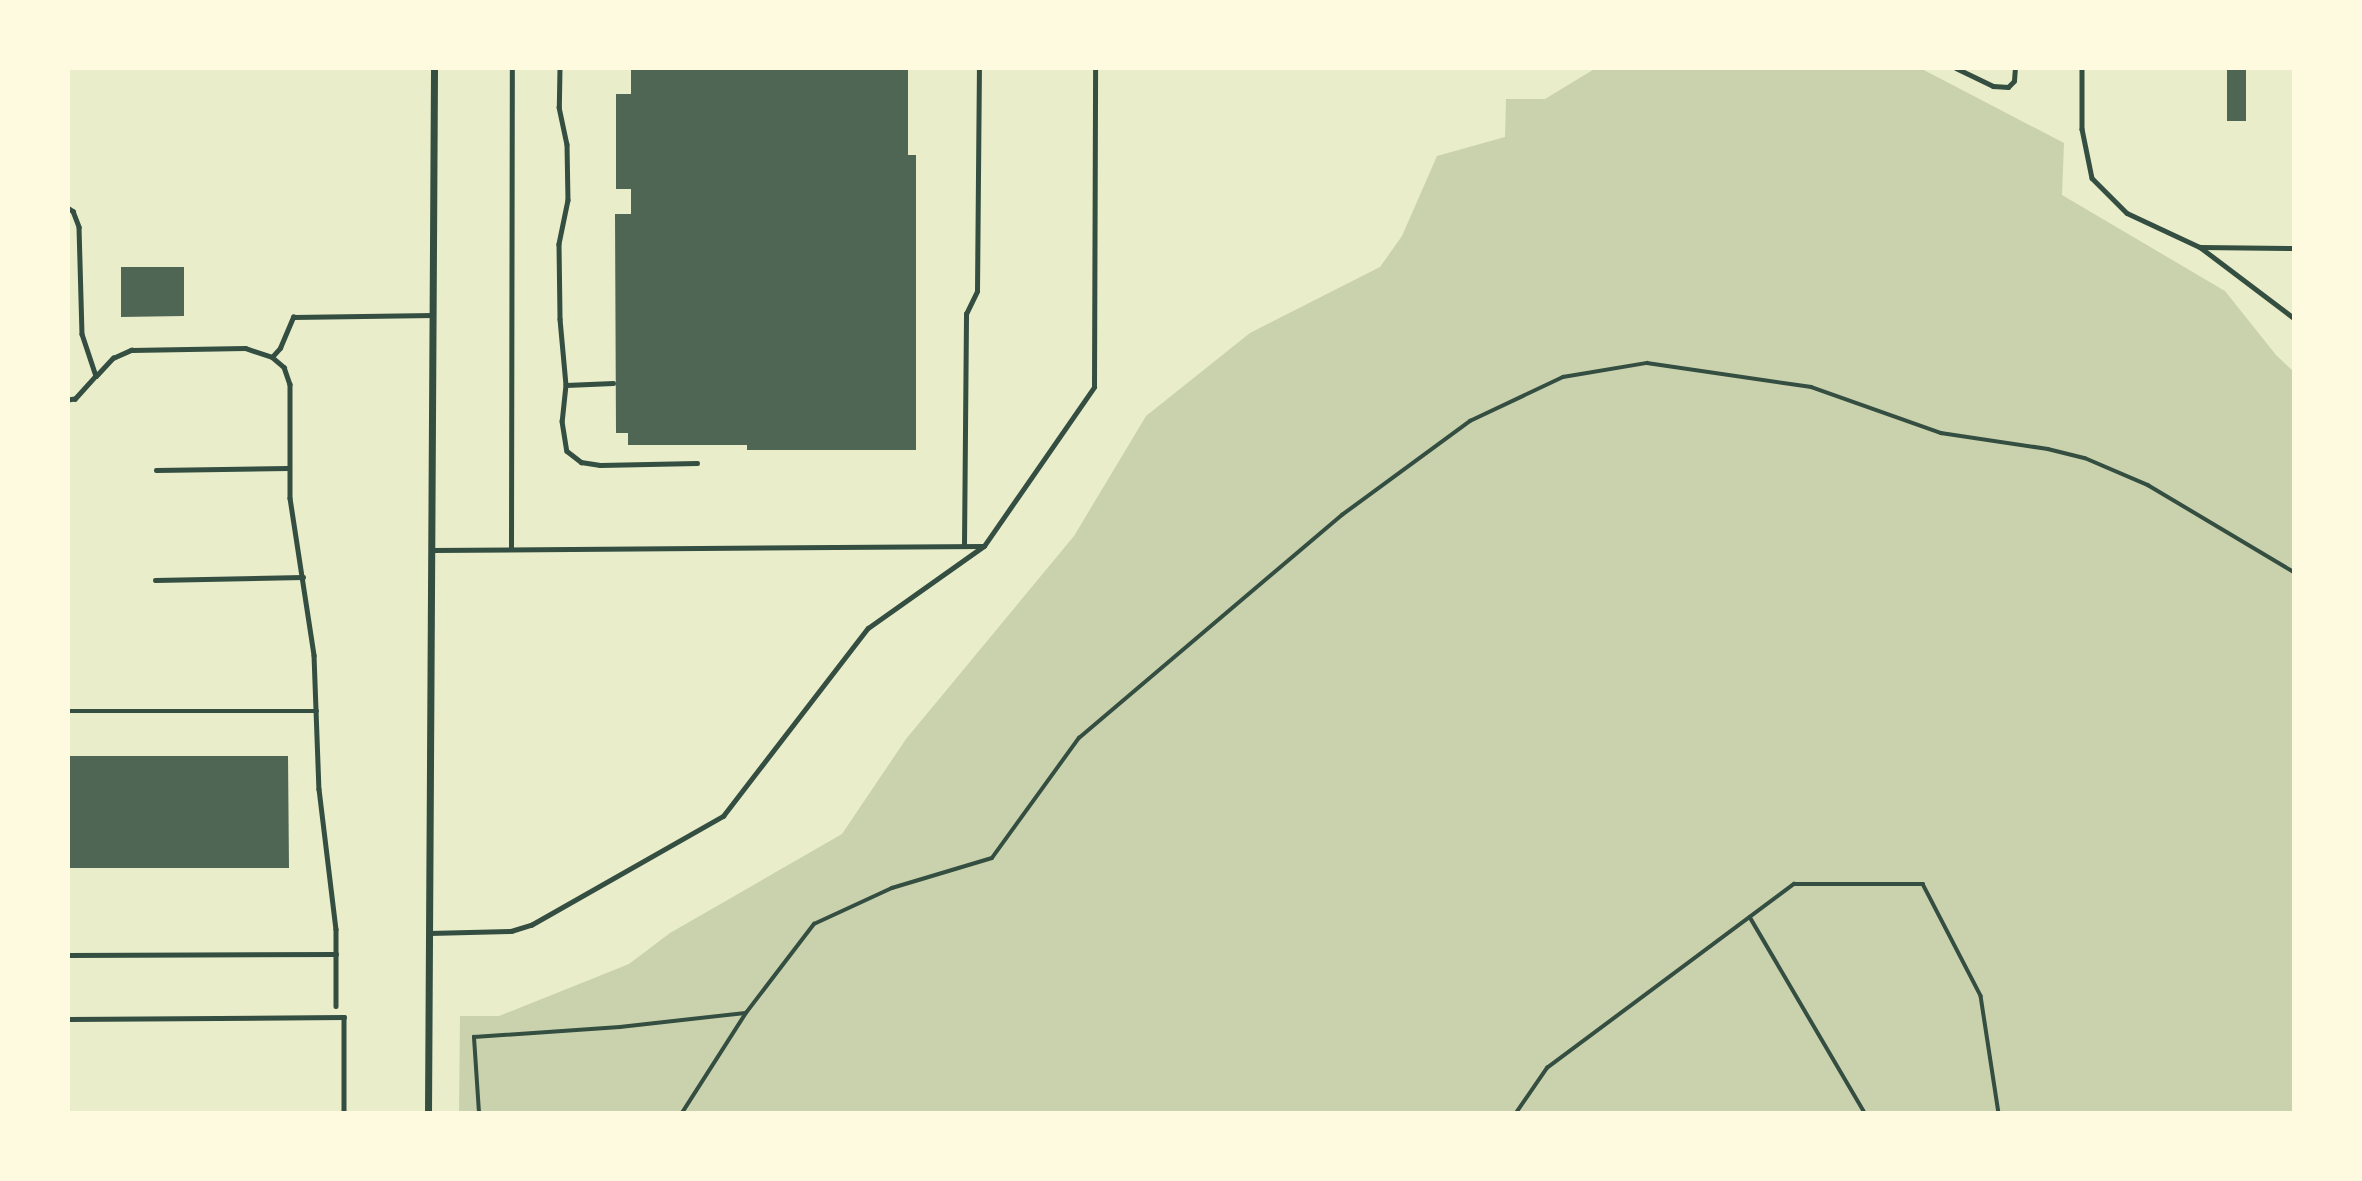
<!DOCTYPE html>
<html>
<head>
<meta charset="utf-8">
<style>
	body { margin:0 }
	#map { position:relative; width:2362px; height:1181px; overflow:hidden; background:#e9edc9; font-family:"Public Sans",sans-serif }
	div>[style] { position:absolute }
	.green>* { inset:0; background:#cad2ad }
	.building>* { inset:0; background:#4f6655 }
	.path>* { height:3.5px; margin:-1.75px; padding:0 1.75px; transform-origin:1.75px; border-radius:1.75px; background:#344e41 }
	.service>* { height:4.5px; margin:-2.25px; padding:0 2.25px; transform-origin:2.25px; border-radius:2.25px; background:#344e41 }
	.minor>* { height:7px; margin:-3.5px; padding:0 3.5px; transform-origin:3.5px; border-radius:3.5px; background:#344e41 }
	span { translate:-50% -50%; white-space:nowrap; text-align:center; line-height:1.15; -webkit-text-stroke:5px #fefae0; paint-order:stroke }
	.frame { position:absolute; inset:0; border:70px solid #fefae0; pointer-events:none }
</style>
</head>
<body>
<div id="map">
	<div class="green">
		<div style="clip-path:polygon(1596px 68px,1920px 68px,2064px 143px,2062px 195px,2225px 291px,2276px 355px,2294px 372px,2294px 1113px,459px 1113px,460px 1016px,499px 1016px,629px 964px,670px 933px,842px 834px,906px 739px,1074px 536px,1146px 416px,1250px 333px,1380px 267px,1402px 236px,1437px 156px,1505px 137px,1506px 99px,1545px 99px)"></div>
	</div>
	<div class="building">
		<div style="clip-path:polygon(631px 68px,908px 68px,908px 155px,916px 155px,916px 450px,747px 450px,747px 445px,628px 445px,628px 433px,616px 433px,615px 214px,631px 214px,631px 189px,616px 189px,616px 94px,631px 94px)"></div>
		<div style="clip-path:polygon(2227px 68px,2246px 68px,2246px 121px,2227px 121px)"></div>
		<div style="clip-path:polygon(121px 267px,184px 267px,184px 316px,121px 317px)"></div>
		<div style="clip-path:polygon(68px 756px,288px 756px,289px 868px,68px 868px)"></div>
	</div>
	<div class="path">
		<div style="left:1750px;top:917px;width:227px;rotate:59.6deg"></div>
		<div style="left:479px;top:1113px;width:76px;rotate:-93.8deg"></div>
		<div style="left:474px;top:1037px;width:146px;rotate:-3.9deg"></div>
		<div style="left:620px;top:1027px;width:126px;rotate:-6.4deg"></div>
		<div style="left:682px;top:1113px;width:119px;rotate:-57.4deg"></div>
		<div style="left:746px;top:1013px;width:112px;rotate:-52.6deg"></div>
		<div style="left:814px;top:924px;width:86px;rotate:-24.8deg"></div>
		<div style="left:892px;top:888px;width:104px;rotate:-16.7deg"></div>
		<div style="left:992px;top:858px;width:148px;rotate:-54.1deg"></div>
		<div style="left:1079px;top:738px;width:345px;rotate:-40.3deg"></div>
		<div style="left:1342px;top:515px;width:159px;rotate:-36.3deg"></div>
		<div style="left:1470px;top:421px;width:103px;rotate:-25.3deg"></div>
		<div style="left:1563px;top:377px;width:85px;rotate:-9.5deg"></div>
		<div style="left:1647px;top:363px;width:166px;rotate:8.3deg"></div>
		<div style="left:1811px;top:387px;width:138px;rotate:19.5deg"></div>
		<div style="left:1941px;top:433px;width:108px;rotate:8.5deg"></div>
		<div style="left:2048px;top:449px;width:38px;rotate:14deg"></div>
		<div style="left:2085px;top:458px;width:69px;rotate:23.2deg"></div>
		<div style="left:2148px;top:485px;width:170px;rotate:30.8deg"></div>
		<div style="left:1516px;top:1113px;width:55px;rotate:-55.4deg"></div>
		<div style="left:1547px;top:1068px;width:308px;rotate:-36.7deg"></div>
		<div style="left:1794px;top:884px;width:129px"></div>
		<div style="left:1923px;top:884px;width:126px;rotate:62.6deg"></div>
		<div style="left:1981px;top:996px;width:118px;rotate:81.3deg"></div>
	</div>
	<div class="service">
		<div style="left:560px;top:68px;width:39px;rotate:91deg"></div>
		<div style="left:559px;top:107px;width:38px;rotate:78deg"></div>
		<div style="left:567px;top:144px;width:56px;rotate:89deg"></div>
		<div style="left:568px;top:200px;width:45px;rotate:101.6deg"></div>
		<div style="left:559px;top:244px;width:75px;rotate:89.2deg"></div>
		<div style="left:560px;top:319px;width:66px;rotate:84.8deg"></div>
		<div style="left:566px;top:385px;width:36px;rotate:96deg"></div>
		<div style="left:562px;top:421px;width:30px;rotate:81deg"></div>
		<div style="left:567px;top:451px;width:18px;rotate:38deg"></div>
		<div style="left:581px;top:462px;width:19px;rotate:9deg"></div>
		<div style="left:600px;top:465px;width:97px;rotate:-1.2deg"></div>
		<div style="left:1956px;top:68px;width:41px;rotate:25.9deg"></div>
		<div style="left:1993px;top:86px;width:15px;rotate:4deg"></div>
		<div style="left:2008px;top:87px;width:8px;rotate:-45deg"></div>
		<div style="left:2014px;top:81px;width:13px;rotate:-86deg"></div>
		<div style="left:2082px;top:68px;width:61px;rotate:90deg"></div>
		<div style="left:2082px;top:129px;width:50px;rotate:78.5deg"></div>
		<div style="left:2092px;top:178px;width:49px;rotate:45deg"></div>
		<div style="left:2127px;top:213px;width:81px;rotate:25deg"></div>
		<div style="left:2200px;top:247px;width:94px;rotate:0.6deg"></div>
		<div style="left:68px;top:208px;width:6px;rotate:31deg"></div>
		<div style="left:73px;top:211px;width:17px;rotate:69deg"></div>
		<div style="left:79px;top:227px;width:107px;rotate:88.4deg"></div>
		<div style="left:82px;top:334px;width:44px;rotate:71.6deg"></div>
		<div style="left:96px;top:376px;width:31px;rotate:132deg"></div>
		<div style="left:75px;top:399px;width:7px;rotate:172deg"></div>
		<div style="left:2200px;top:247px;width:118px;rotate:37.1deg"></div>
		<div style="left:272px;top:357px;width:12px;rotate:-48deg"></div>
		<div style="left:280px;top:348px;width:34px;rotate:-67deg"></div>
		<div style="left:293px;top:317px;width:140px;rotate:-0.8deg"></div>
		<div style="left:96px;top:376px;width:25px;rotate:-47deg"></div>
		<div style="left:113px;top:358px;width:20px;rotate:-24deg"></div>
		<div style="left:131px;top:350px;width:114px;rotate:-1deg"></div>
		<div style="left:245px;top:348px;width:28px;rotate:18deg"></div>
		<div style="left:272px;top:357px;width:16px;rotate:40deg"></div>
		<div style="left:284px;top:367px;width:18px;rotate:71deg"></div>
		<div style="left:290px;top:384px;width:114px;rotate:90deg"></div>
		<div style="left:290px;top:498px;width:159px;rotate:81.3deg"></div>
		<div style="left:314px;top:655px;width:134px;rotate:87.9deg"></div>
		<div style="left:319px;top:789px;width:141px;rotate:83.1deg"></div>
		<div style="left:336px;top:929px;width:77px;rotate:90deg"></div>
		<div style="left:566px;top:385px;width:47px;rotate:-2.4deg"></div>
		<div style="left:156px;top:470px;width:132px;rotate:-0.9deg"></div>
		<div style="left:964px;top:546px;width:232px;rotate:-89.5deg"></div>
		<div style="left:966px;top:314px;width:25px;rotate:-64deg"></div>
		<div style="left:977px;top:291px;width:223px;rotate:-89.5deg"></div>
		<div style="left:511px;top:549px;width:481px;rotate:-89.9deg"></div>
		<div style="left:432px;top:550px;width:551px;rotate:-0.42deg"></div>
		<div style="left:155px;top:580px;width:148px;rotate:-1.2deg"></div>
		<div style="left:68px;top:711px;width:249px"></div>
		<div style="left:429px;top:933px;width:82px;rotate:-1.4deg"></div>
		<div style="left:511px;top:931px;width:21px;rotate:-17deg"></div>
		<div style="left:531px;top:925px;width:221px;rotate:-29.6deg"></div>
		<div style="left:723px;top:816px;width:237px;rotate:-52.4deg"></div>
		<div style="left:868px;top:628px;width:142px;rotate:-35.3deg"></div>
		<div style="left:984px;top:546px;width:193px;rotate:-55.3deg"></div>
		<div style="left:1094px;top:387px;width:319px;rotate:-89.8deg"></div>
		<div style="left:68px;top:955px;width:268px;rotate:-0.2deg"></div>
		<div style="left:68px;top:1019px;width:276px;rotate:-0.4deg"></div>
		<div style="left:344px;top:1017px;width:96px;rotate:90deg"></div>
	</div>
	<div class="minor">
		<div style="left:428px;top:1113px;width:1045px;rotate:-89.67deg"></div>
	</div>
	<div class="frame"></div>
</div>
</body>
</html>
